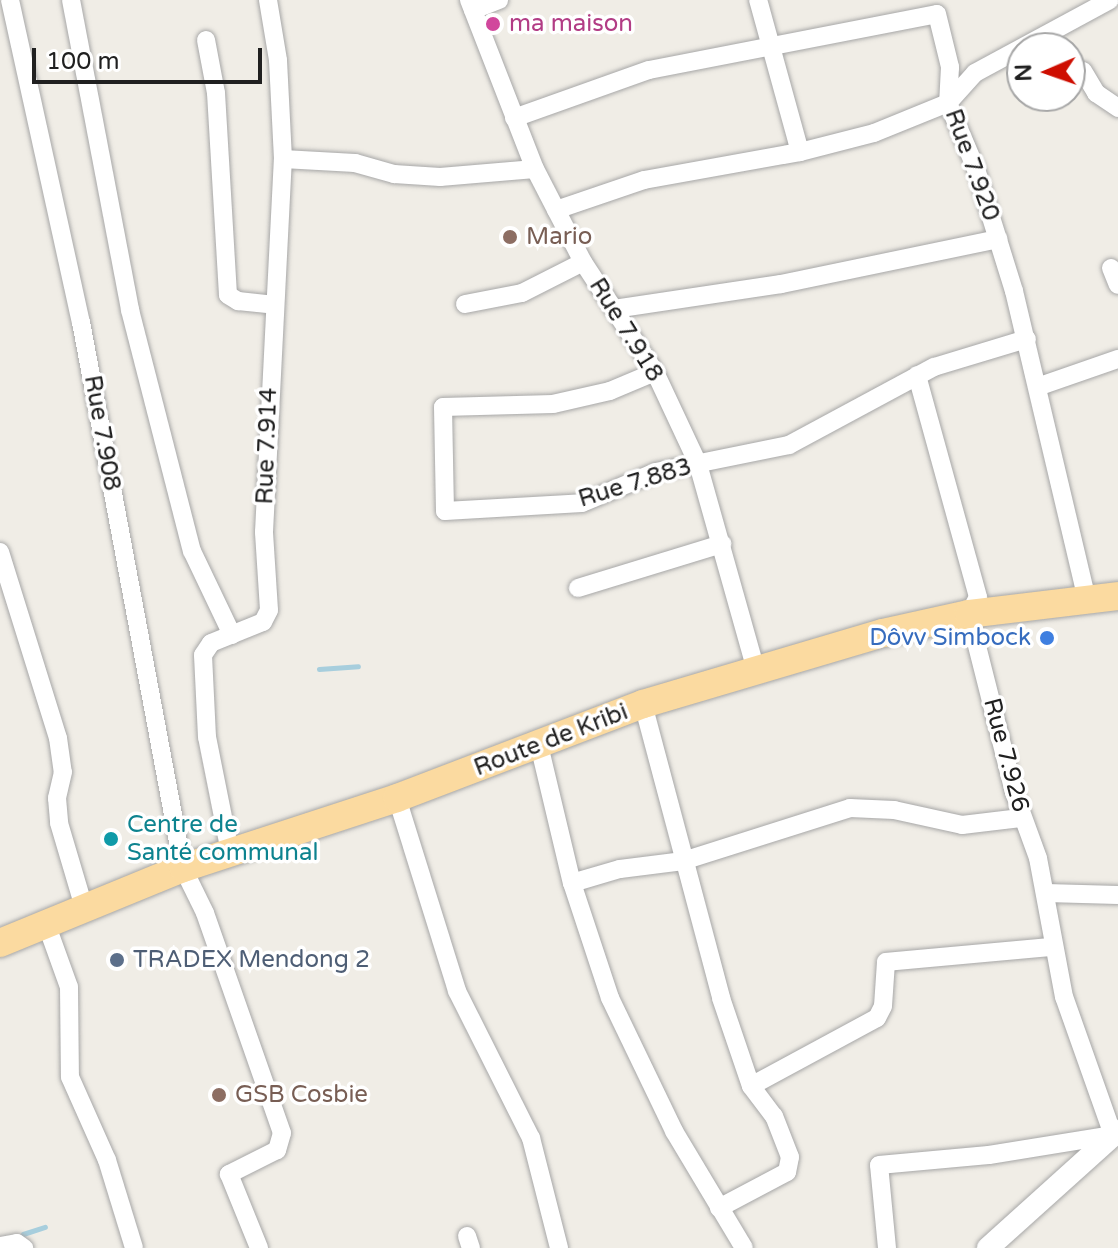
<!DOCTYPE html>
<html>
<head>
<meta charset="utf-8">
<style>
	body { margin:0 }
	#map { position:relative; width:1118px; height:1248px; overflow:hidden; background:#f0ede6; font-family:"Varela Round",sans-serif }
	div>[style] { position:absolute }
	.stream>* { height:5px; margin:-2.5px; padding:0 2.5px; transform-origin:2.5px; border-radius:2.5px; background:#a7cedd }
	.roads { filter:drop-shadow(0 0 2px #a7a7a7) drop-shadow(0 0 2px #a7a7a7) }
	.minor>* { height:18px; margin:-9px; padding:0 9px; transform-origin:9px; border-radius:9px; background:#fff }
	.tertiary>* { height:22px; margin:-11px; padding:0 11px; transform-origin:11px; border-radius:11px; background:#fff }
	.primary>* { height:28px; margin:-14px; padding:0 14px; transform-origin:14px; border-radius:14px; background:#fbdaa0 }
	.dots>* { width:22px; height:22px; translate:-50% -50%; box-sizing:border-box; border:4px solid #fff; border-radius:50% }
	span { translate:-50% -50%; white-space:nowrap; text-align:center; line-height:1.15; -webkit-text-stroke:7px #fff; paint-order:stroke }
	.hotel-label { font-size:24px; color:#b23c85 }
	.left { translate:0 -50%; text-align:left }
	.street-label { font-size:24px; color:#202020 }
	.education-label { font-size:24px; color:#785e54 }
	.shop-label { font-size:24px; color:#366cbe }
	.right { translate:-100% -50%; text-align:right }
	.culture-label { font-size:24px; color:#0d838f }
	.service-label { font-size:24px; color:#4e5e75 }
	.north { position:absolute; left:1006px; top:32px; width:80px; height:80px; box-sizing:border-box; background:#fff; border:2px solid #a6a6a6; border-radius:50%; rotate:268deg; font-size:22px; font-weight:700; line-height:32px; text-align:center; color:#202020 }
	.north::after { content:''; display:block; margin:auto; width:28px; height:36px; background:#ce0e01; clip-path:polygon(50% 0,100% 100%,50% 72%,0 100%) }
	.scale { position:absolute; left:32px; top:48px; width:230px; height:36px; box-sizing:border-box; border:4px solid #202020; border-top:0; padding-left:10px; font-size:24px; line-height:28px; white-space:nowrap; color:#202020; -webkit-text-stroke:6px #fff; paint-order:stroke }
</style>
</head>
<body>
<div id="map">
	<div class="stream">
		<div style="left:319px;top:669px;width:39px;rotate:-4deg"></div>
		<div style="left:23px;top:1234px;width:23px;rotate:-18deg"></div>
	</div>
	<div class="roads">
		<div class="minor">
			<div style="left:10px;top:0;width:330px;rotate:77.6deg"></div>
			<div style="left:81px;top:322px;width:555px;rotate:79.42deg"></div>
			<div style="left:183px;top:868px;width:50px;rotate:63.9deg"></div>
			<div style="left:205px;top:913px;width:233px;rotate:70.7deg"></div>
			<div style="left:282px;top:1133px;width:18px;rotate:106deg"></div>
			<div style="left:277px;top:1150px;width:54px;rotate:153.4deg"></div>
			<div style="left:229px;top:1174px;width:80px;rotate:67.9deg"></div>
			<div style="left:71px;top:0;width:316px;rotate:79.2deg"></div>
			<div style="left:130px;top:310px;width:249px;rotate:75.6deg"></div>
			<div style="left:192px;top:551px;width:93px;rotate:64.5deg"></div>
			<div style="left:469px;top:0;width:181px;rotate:68.7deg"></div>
			<div style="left:535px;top:169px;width:105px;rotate:62.7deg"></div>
			<div style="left:583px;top:262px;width:131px;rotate:56.8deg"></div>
			<div style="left:655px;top:372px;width:102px;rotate:64.9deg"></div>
			<div style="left:698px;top:464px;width:214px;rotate:74.3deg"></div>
			<div style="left:473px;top:10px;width:28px;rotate:-21deg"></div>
			<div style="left:206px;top:40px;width:54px;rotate:79.3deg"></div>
			<div style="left:216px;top:93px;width:202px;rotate:86.6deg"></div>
			<div style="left:228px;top:295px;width:12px;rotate:31deg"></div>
			<div style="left:238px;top:301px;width:37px;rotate:6deg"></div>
			<div style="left:1083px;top:71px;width:26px;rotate:59deg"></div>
			<div style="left:1096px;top:93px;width:27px;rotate:34deg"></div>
			<div style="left:514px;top:118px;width:143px;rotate:-19.6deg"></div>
			<div style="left:649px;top:70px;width:293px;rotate:-11deg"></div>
			<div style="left:937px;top:14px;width:55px;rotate:76.2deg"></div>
			<div style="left:950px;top:67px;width:36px;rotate:93deg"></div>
			<div style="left:948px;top:103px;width:72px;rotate:67deg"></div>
			<div style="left:976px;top:169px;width:128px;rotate:72.7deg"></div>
			<div style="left:1014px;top:291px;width:317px;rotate:76.7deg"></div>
			<div style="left:800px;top:152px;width:76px;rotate:-14.4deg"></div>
			<div style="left:874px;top:133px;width:80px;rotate:-22.1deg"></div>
			<div style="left:948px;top:103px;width:40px;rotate:-48deg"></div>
			<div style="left:975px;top:73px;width:153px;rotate:-28.4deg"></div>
			<div style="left:283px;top:159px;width:72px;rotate:3.2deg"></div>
			<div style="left:355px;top:163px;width:41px;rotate:15.8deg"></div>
			<div style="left:394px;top:174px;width:46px;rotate:3.7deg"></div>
			<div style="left:440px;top:177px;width:95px;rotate:-4.8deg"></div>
			<div style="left:556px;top:210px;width:93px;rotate:-18.8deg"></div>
			<div style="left:644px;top:180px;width:158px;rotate:-10.2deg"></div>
			<div style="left:800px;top:152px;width:158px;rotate:-105.4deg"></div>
			<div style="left:1111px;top:268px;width:18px;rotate:68deg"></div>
			<div style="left:465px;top:304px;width:58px;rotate:-10.9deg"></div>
			<div style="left:522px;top:293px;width:68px;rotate:-26.9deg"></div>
			<div style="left:614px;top:309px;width:169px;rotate:-8.5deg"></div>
			<div style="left:781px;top:284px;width:222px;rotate:-11.7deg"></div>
			<div style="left:655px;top:372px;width:49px;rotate:157.1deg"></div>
			<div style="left:610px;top:391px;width:58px;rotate:167.2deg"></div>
			<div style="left:553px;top:404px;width:110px;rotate:178.4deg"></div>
			<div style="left:443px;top:407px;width:104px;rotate:88.9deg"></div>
			<div style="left:445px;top:511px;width:137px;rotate:-3.3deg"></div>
			<div style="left:582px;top:503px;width:80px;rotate:-22.7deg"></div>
			<div style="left:656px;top:472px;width:136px;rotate:-11.5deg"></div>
			<div style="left:789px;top:445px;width:165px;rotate:-28.3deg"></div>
			<div style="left:934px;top:367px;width:97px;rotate:-16.8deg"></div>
			<div style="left:1040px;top:386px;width:83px;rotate:-19.1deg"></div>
			<div style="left:0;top:552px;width:195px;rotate:72.7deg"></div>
			<div style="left:58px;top:738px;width:34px;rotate:82deg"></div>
			<div style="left:63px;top:772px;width:27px;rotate:103deg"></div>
			<div style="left:57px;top:798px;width:25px;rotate:85deg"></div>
			<div style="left:59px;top:823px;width:92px;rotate:73.5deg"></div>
			<div style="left:578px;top:588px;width:151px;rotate:-17deg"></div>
			<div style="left:643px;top:704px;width:304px;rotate:75.1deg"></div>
			<div style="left:721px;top:998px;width:93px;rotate:71.2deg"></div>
			<div style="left:751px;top:1086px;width:38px;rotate:53deg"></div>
			<div style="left:774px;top:1116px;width:44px;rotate:68.7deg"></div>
			<div style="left:790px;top:1157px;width:15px;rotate:101deg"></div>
			<div style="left:787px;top:1172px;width:77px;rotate:152.1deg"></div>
			<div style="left:539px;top:745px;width:142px;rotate:76.6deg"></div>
			<div style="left:572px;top:883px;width:121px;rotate:71.7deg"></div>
			<div style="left:610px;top:998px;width:148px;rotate:64.3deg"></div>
			<div style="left:674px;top:1131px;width:136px;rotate:59.1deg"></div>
			<div style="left:397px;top:798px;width:202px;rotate:72.7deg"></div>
			<div style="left:457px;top:991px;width:165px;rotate:63.3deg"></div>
			<div style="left:531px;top:1138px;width:114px;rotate:75.7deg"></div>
			<div style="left:230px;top:852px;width:117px;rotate:-101.3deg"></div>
			<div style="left:207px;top:737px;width:82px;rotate:-92.8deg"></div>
			<div style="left:203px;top:655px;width:14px;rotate:-56deg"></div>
			<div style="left:211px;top:643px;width:56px;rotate:-22deg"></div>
			<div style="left:263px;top:622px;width:13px;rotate:-63deg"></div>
			<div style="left:269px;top:610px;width:78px;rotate:-93.7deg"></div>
			<div style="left:264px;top:532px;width:373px;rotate:-87.1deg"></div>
			<div style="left:283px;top:159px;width:99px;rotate:-92.9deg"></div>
			<div style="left:278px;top:60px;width:61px;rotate:-99.5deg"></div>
			<div style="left:572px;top:883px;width:50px;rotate:-16.3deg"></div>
			<div style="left:620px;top:869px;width:64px;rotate:-7.2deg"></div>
			<div style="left:683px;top:861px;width:175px;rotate:-17.6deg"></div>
			<div style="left:850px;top:808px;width:44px;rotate:2.6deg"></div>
			<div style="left:894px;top:810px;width:70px;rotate:12.4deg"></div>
			<div style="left:962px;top:825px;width:59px;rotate:-6.8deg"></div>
			<div style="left:1046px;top:893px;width:72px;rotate:1.6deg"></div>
			<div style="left:47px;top:926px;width:65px;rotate:70.2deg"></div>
			<div style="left:69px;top:987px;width:90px;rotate:89.4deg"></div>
			<div style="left:70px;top:1077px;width:91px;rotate:66deg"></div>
			<div style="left:107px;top:1160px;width:92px;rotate:72.9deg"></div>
			<div style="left:751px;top:1086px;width:143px;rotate:-28.4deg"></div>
			<div style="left:877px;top:1018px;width:13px;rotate:-63deg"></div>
			<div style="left:883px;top:1006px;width:44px;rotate:-86.1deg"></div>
			<div style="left:886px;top:962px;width:167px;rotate:-5.2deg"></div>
			<div style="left:467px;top:1236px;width:13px;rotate:72deg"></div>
			<div style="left:0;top:1246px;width:17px;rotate:-10deg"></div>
			<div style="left:17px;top:1243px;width:9px;rotate:36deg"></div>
			<div style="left:887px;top:1248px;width:83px;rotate:-95.5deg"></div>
			<div style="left:879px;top:1165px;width:110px;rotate:-5.2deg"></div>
			<div style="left:989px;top:1155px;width:126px;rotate:-9.2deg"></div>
			<div style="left:1113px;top:1135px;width:146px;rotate:-109.5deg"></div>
			<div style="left:1064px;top:997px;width:141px;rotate:-100.6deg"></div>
			<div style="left:1038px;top:858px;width:70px;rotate:-110deg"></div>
			<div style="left:1014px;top:792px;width:184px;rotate:-104.2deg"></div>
			<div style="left:969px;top:614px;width:19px;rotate:-62deg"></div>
			<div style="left:978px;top:597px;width:230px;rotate:-105.4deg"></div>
		</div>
		<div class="tertiary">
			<div style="left:988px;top:1248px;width:175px;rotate:-42deg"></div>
		</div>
		<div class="primary">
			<div style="left:0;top:943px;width:198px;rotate:-22.3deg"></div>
			<div style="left:183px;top:868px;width:225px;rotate:-18.1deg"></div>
			<div style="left:397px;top:798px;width:263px;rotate:-20.9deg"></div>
			<div style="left:643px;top:704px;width:250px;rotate:-16.5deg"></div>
			<div style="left:883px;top:633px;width:88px;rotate:-12.5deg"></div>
			<div style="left:969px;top:614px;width:150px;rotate:-6.9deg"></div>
		</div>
	</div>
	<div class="dots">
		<div style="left:493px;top:24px;background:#d1479c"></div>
		<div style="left:510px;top:237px;background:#8d6e63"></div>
		<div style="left:1047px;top:638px;background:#3f7fe0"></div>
		<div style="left:111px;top:839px;background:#0f9aa8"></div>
		<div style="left:117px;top:960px;background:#5c6f8a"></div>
		<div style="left:219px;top:1095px;background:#8d6e63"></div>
	</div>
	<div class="hotel-label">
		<span class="left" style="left:509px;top:24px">ma maison</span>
	</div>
	<div class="street-label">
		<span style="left:972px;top:165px;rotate:70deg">Rue 7.920</span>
		<span style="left:626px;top:330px;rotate:58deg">Rue 7.918</span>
		<span style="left:102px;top:433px;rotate:80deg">Rue 7.908</span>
		<span style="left:267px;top:446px;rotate:-88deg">Rue 7.914</span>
		<span style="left:635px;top:483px;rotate:-17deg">Rue 7.883</span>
		<span style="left:551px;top:740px;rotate:-21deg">Route de Kribi</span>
		<span style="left:1006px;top:755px;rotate:75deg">Rue 7.926</span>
	</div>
	<div class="education-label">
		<span class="left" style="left:526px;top:237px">Mario</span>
		<span class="left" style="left:235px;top:1095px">GSB Cosbie</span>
	</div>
	<div class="shop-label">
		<span class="right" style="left:1031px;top:638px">Dôvv Simbock</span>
	</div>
	<div class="culture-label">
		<span class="left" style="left:127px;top:839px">Centre de<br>Santé communal</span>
	</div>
	<div class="service-label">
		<span class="left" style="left:133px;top:960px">TRADEX Mendong 2</span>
	</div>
	<div class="north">N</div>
	<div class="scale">100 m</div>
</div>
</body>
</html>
